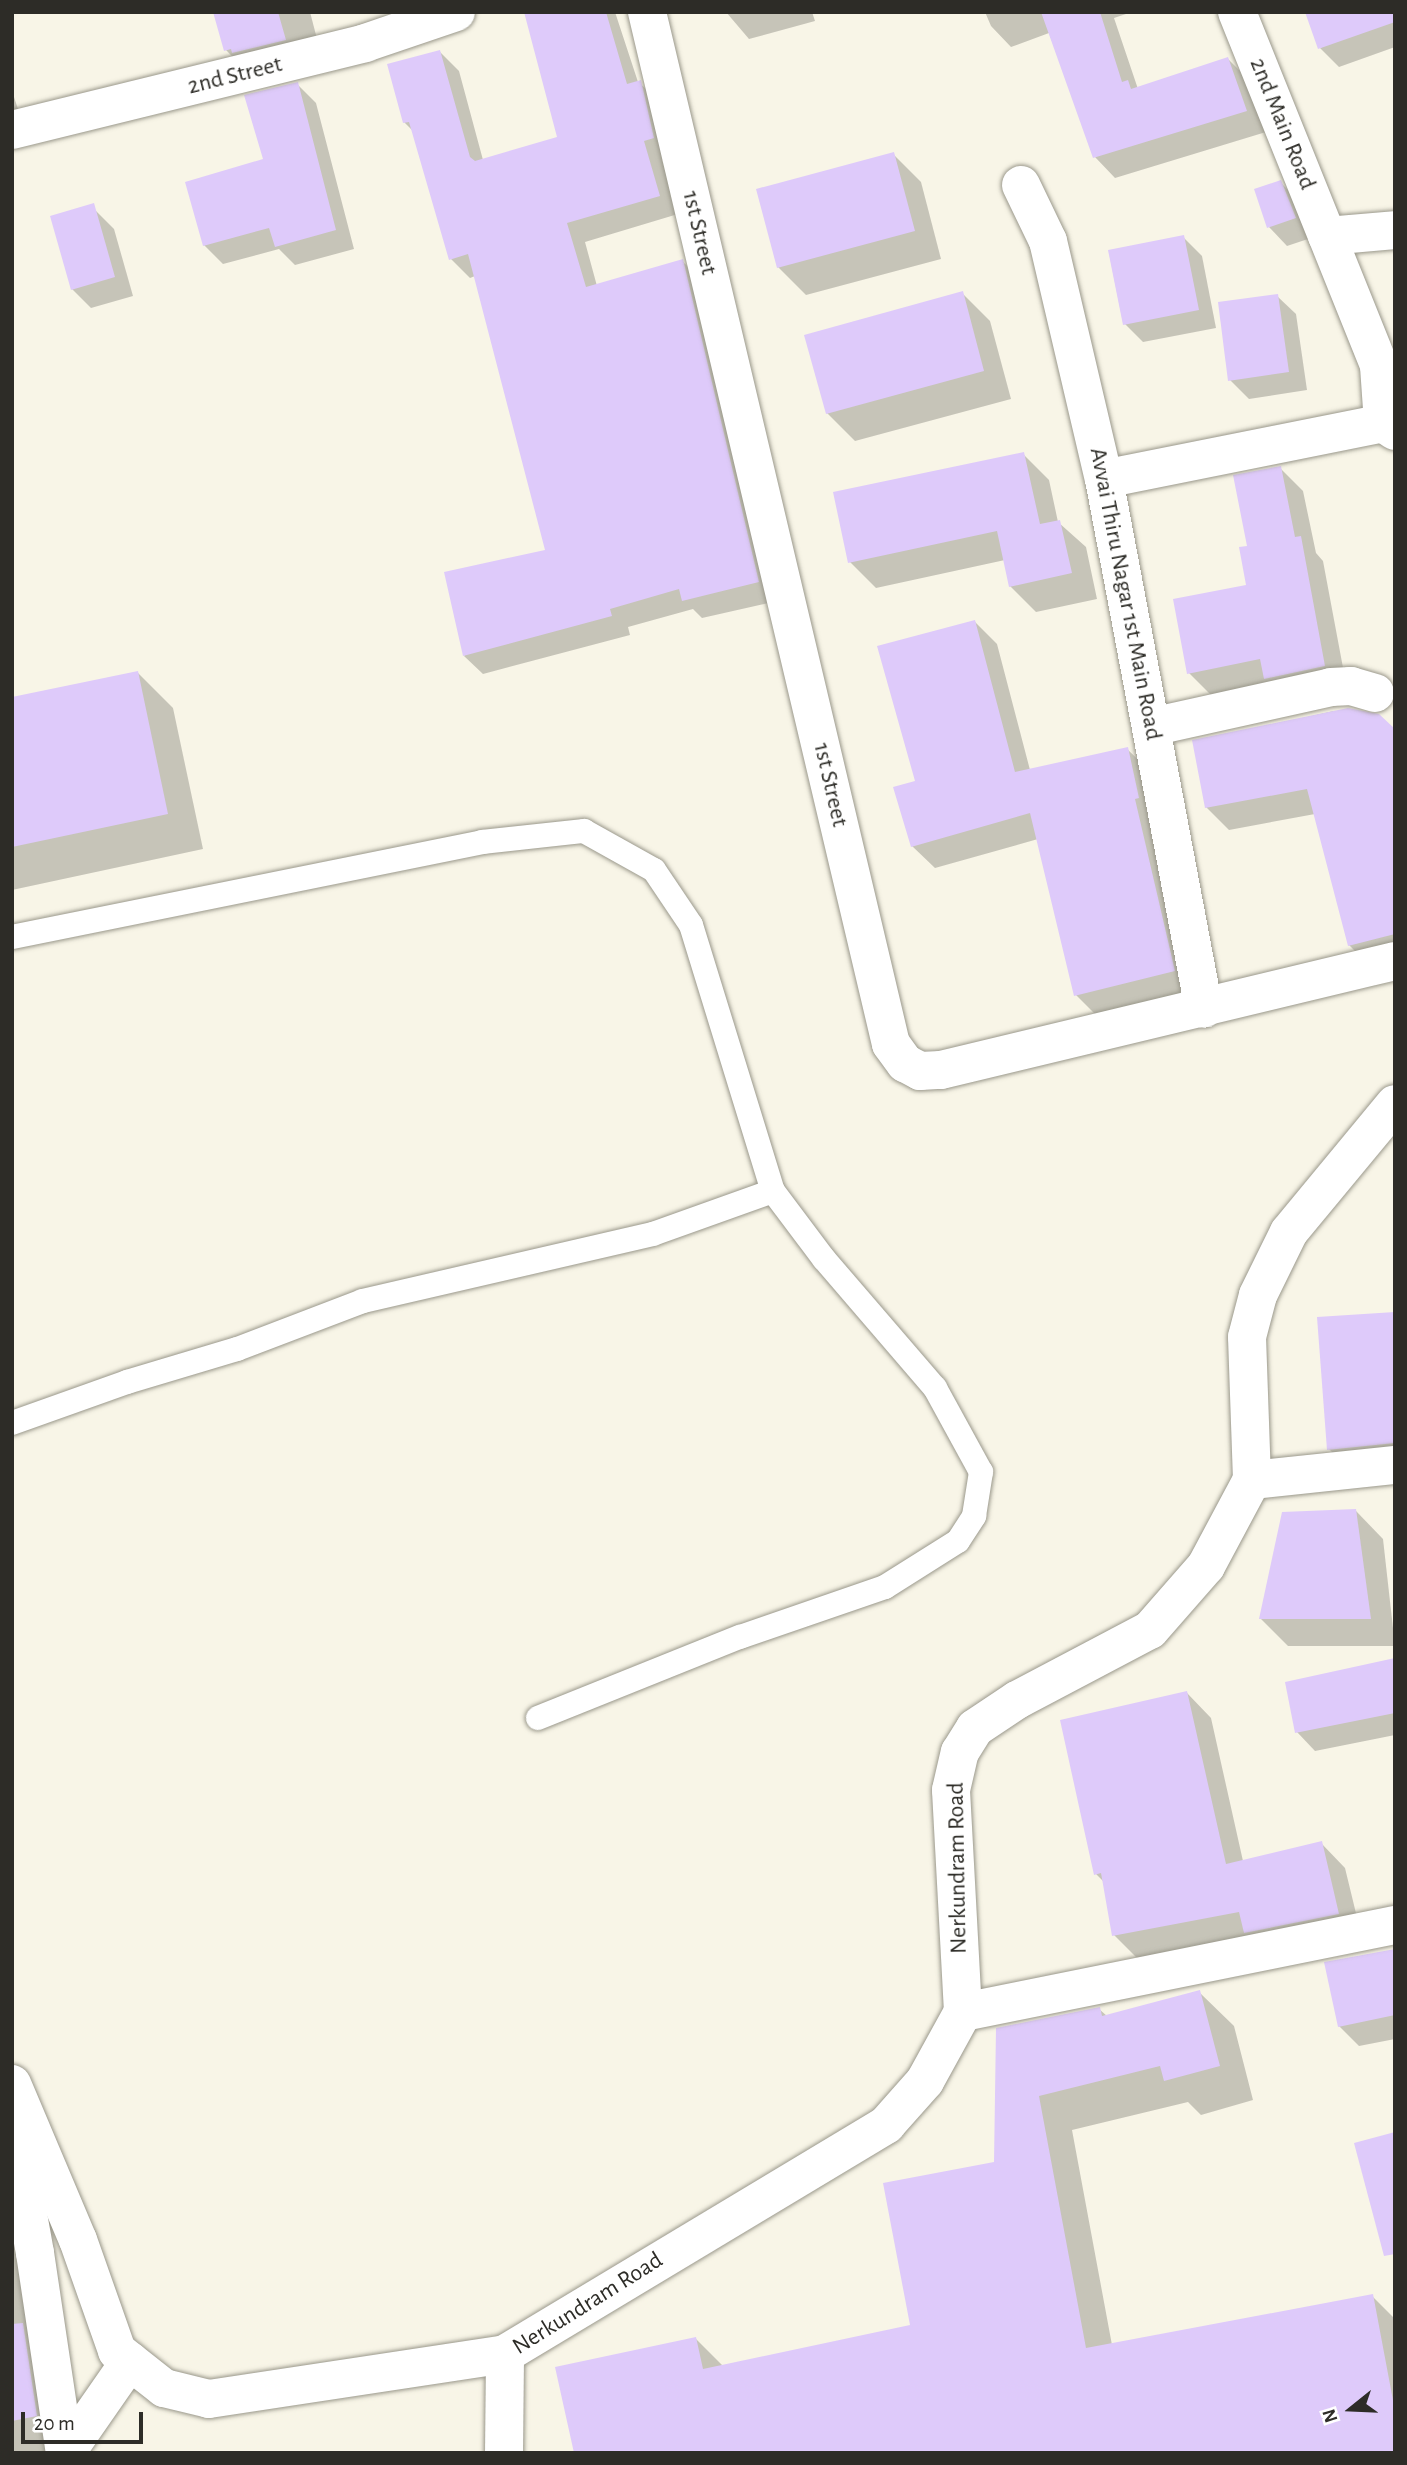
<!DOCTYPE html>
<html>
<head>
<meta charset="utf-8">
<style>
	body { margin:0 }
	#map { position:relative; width:1407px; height:2465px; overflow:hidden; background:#f8f5e7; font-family:"Alegreya Sans",sans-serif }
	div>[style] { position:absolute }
	.shadow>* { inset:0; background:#0003 }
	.building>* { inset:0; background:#decafa }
	.roads { filter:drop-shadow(0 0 2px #9a988b) drop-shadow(0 0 2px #9a988b) }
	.lane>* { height:24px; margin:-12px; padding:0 12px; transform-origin:12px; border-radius:12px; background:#fff }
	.street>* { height:38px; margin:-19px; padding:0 19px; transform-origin:19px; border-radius:19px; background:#fff }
	.secondary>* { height:38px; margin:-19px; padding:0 19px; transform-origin:19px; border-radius:19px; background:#fff }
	span { translate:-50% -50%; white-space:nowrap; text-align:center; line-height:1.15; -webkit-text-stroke:7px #fff; paint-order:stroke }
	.street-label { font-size:24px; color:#2d2c27 }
	.frame { position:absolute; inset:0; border:14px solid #2d2c27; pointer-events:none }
	.north { position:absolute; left:1316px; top:2374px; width:70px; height:70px; -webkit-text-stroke:5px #fff; paint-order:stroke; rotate:252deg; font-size:19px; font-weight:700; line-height:28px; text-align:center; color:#2d2c27 }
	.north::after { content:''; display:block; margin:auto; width:24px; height:32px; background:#2d2c27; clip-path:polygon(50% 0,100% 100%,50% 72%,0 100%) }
	.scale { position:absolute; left:21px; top:2412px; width:122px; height:32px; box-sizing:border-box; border:4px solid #2d2c27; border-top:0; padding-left:9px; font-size:21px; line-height:24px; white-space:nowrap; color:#2d2c27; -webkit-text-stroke:5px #fff; paint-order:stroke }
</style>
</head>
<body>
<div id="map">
	<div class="shadow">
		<div style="clip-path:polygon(215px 12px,310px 12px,322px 58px,253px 78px,226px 50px)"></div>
		<div style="clip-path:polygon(548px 12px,615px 12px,638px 82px,659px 100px,672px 156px,662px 160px,678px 214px,585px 242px,597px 286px,682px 261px,701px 279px,777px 601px,702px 618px,693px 609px,628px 627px,630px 635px,483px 674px,464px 656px,547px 552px,475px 276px,470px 278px,451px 259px,414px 132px,404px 122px,440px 52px,459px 71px,483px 160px,559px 139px)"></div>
		<div style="clip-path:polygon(726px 12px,812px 12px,815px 21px,749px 39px)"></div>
		<div style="clip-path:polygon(985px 12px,1132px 12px,1114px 18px,1138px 89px,1228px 59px,1248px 79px,1266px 132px,1115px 178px,1095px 157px,1049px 33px,1011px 47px,991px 26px)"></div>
		<div style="clip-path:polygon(1395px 12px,1395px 47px,1339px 67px,1320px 48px)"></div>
		<div style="clip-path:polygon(297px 84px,316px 103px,354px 249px,295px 265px,279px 249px,223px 264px,204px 245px,265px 160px)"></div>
		<div style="clip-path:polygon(12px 91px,21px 118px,12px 121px)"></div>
		<div style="clip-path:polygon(893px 154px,921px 182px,941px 259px,806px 295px,778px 267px)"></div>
		<div style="clip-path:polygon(1280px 182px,1299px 201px,1314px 237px,1287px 246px,1269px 227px)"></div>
		<div style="clip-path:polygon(95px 210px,114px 229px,133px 296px,91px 308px,72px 289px)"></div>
		<div style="clip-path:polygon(1183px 237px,1202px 256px,1216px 328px,1143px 342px,1125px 324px)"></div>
		<div style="clip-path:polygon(962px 293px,990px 321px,1011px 399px,855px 441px,827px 413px)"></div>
		<div style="clip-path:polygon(1277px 296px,1296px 314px,1307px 390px,1249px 399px,1230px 380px)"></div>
		<div style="clip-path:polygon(1023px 454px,1049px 480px,1058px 522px,1086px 547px,1097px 599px,1036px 612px,1010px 586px,1005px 560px,876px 588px,850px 562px)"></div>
		<div style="clip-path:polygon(1280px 468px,1303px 491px,1316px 553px,1323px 561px,1347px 689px,1212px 696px,1189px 673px,1248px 587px,1249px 547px)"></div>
		<div style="clip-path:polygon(975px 622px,997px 644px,1030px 770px,1127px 749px,1150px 771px,1196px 993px,1098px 1017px,1076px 995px,1038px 839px,935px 868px,912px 846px,917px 782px)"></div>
		<div style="clip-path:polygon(137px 672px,173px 708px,203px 849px,12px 890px,12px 699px)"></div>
		<div style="clip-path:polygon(1334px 711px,1378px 716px,1395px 731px,1395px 962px,1372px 968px,1349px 945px,1315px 814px,1229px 830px,1206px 807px,1194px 742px)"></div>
		<div style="clip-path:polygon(1395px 1313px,1395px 1465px,1348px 1468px,1329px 1449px)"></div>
		<div style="clip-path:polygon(1356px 1511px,1383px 1539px,1395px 1646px,1288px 1646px,1260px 1618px)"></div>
		<div style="clip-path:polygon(1187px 1693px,1211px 1718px,1243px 1861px,1321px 1843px,1345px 1868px,1362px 1938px,1138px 1959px,1114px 1935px,1104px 1882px,1096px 1874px)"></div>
		<div style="clip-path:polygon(1395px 1705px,1395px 1735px,1315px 1751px,1297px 1732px)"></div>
		<div style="clip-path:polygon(1395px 1950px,1395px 2039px,1359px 2046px,1339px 2026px)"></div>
		<div style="clip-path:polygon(1199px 1992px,1234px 2026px,1253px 2100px,1201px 2115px,1188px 2102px,1072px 2130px,1112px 2345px,1372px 2296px,1395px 2319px,1395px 2453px,575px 2453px,695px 2338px,724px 2367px,912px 2326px,996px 2164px,997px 2029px,1099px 2009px,1107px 2016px)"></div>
		<div style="clip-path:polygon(12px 2183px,68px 2453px,12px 2453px)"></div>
	</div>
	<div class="building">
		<div style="clip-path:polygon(213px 12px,278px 12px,286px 40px,232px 53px,231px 49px,224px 51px)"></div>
		<div style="clip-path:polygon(524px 12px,606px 12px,627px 84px,641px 80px,654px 138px,644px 141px,660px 196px,567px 223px,586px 287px,683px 259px,759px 582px,682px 601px,679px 589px,610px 609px,612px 616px,463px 656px,444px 572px,545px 550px,468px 254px,449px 260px,409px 122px,403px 123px,387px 64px,440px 50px,470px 157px,475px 161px,557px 137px)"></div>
		<div style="clip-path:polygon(1041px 12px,1100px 12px,1122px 82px,1128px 80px,1131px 89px,1228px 57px,1247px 111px,1093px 158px)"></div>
		<div style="clip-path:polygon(1305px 12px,1395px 12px,1395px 22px,1318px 49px)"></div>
		<div style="clip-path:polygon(298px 82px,336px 230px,275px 247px,269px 228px,203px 246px,185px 182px,263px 159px,244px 95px)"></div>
		<div style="clip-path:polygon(894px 152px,915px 231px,777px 268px,756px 189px)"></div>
		<div style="clip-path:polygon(1281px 180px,1296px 218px,1267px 228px,1254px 189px)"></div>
		<div style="clip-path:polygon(94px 203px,115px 277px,71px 290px,50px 216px)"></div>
		<div style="clip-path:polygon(1184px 235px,1199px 310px,1123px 325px,1108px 250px)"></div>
		<div style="clip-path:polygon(963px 291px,984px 371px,826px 414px,804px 335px)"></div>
		<div style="clip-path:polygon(1278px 294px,1289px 372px,1228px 381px,1218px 302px)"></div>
		<div style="clip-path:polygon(1024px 452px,1040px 524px,1060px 520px,1072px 573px,1009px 587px,997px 531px,848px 563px,833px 492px)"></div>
		<div style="clip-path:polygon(1281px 466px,1295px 537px,1301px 536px,1325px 666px,1264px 679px,1260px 659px,1187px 674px,1173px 599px,1246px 585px,1239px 547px,1247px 546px,1233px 475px)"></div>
		<div style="clip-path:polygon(975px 620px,1015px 772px,1128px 747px,1139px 798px,1135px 799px,1175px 971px,1074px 996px,1030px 813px,911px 847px,893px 787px,915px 781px,877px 646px)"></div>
		<div style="clip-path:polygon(138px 671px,168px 814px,12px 847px,12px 697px)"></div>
		<div style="clip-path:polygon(1348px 708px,1379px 714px,1395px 729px,1395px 934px,1348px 946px,1307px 789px,1205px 808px,1192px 740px)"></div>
		<div style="clip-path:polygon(1395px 1312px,1395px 1443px,1327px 1450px,1317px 1317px)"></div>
		<div style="clip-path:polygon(1356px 1509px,1371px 1619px,1259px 1619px,1282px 1512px)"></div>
		<div style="clip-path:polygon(1395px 1658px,1395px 1713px,1295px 1733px,1285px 1682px)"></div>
		<div style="clip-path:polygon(1187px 1691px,1226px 1864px,1322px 1841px,1339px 1914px,1244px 1933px,1239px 1912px,1112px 1936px,1101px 1873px,1094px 1875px,1060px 1720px)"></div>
		<div style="clip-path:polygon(1395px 1949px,1395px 2015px,1338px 2027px,1324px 1962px)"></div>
		<div style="clip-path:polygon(1200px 1990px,1220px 2066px,1164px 2081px,1160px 2066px,1039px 2096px,1086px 2348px,1373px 2294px,1395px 2411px,1395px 2453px,574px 2453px,555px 2367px,696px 2337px,703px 2369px,910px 2325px,883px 2183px,994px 2162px,996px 2028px,1100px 2007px,1102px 2016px)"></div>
		<div style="clip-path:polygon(1395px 2132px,1395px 2254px,1384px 2256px,1354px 2143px)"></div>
		<div style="clip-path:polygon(23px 2323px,37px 2416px,12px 2421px,12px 2324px)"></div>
	</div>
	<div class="roads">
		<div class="lane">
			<div style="left:12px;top:937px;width:480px;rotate:-11.4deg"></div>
			<div style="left:482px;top:842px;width:103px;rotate:-6.2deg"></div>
			<div style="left:584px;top:831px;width:80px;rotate:29.1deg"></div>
			<div style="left:654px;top:870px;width:66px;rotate:56.1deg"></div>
			<div style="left:691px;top:925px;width:278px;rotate:72.9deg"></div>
			<div style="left:773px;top:1191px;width:127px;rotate:160.3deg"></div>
			<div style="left:653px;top:1234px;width:298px;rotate:167deg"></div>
			<div style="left:363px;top:1301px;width:135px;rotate:159.1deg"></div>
			<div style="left:237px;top:1349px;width:115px;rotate:163.3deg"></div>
			<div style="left:127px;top:1382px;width:122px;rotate:160.4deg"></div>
			<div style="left:538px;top:1718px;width:218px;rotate:-21.9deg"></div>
			<div style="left:740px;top:1637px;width:153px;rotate:-19deg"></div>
			<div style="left:885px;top:1587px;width:86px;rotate:-32.2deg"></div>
			<div style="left:958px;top:1541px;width:30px;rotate:-57deg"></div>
			<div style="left:974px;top:1516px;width:45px;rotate:-81deg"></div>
			<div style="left:981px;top:1472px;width:96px;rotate:-118.7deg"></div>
			<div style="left:935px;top:1388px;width:170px;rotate:-130.7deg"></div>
			<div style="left:824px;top:1259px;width:85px;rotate:-126.9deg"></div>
		</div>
		<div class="street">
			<div style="left:647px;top:12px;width:1060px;rotate:76.7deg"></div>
			<div style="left:891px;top:1044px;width:24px;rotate:54deg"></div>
			<div style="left:905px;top:1063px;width:17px;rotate:28deg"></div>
			<div style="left:920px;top:1071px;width:21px;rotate:-3deg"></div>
			<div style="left:941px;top:1070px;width:467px;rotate:-13.5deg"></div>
			<div style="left:1237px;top:12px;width:381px;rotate:68.1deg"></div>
			<div style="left:1379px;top:366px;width:57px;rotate:86deg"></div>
			<div style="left:12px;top:130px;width:364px;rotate:-13.8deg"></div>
			<div style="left:365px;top:43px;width:96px;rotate:-18.8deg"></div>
			<div style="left:1021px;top:185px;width:62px;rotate:64.3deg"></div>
			<div style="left:1048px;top:241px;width:244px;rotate:76.8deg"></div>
			<div style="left:1104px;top:479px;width:539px;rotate:79.32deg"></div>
			<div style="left:1327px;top:236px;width:68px;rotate:-5deg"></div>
			<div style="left:1104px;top:479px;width:285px;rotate:-11.3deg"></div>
			<div style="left:1383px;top:423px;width:14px;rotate:34deg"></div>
			<div style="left:1151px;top:727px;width:184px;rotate:-12.5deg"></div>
			<div style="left:1331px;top:687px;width:20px;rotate:-3deg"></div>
			<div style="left:1351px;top:686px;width:25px;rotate:16deg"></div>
			<div style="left:1252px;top:1480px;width:144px;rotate:-6deg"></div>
			<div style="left:963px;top:2012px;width:441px;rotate:-11.4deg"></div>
			<div style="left:12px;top:2150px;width:6px;rotate:31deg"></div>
			<div style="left:17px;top:2153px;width:102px;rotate:79.8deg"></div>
			<div style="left:35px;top:2253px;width:202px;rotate:81.5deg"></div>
			<div style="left:66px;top:2453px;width:112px;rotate:-55.2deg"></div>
		</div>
		<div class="secondary">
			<div style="left:12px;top:2084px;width:169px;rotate:67.1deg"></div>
			<div style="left:78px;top:2240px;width:118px;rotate:70.6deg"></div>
			<div style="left:117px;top:2351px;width:60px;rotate:38.2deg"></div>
			<div style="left:164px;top:2388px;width:46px;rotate:13.7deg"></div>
			<div style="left:209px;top:2399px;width:299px;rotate:-8.6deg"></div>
			<div style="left:505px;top:2354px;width:445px;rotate:-31deg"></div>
			<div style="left:886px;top:2125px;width:59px;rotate:-48.4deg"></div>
			<div style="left:925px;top:2081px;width:79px;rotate:-61.2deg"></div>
			<div style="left:963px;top:2012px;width:222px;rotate:-93.1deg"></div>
			<div style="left:951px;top:1790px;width:39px;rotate:-77deg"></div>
			<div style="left:960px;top:1752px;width:28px;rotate:-58deg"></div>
			<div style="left:975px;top:1728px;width:50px;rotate:-33.7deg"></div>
			<div style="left:1017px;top:1700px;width:150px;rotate:-27.8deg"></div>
			<div style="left:1150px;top:1630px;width:85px;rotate:-48.8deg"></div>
			<div style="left:1206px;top:1566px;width:98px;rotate:-61.9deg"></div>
			<div style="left:1252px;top:1480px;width:143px;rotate:-92deg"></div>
			<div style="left:1247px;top:1337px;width:43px;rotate:-75.3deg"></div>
			<div style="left:1258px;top:1295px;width:70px;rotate:-63.8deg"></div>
			<div style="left:1289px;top:1232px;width:166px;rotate:-50.4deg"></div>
			<div style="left:504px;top:2453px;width:99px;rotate:-89.4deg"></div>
		</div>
	</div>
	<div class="street-label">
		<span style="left:235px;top:76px;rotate:-14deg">2nd Street</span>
		<span style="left:1282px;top:124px;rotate:68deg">2nd Main Road</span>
		<span style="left:699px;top:233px;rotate:77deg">1st Street</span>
		<span style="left:1125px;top:594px;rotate:79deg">Avvai Thiru Nagar 1st Main Road</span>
		<span style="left:830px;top:785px;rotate:77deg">1st Street</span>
		<span style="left:958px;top:1868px;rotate:-91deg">Nerkundram Road</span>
		<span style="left:588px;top:2304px;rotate:-32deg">Nerkundram Road</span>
	</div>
	<div class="frame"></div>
	<div class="north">N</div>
	<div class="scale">20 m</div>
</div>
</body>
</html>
